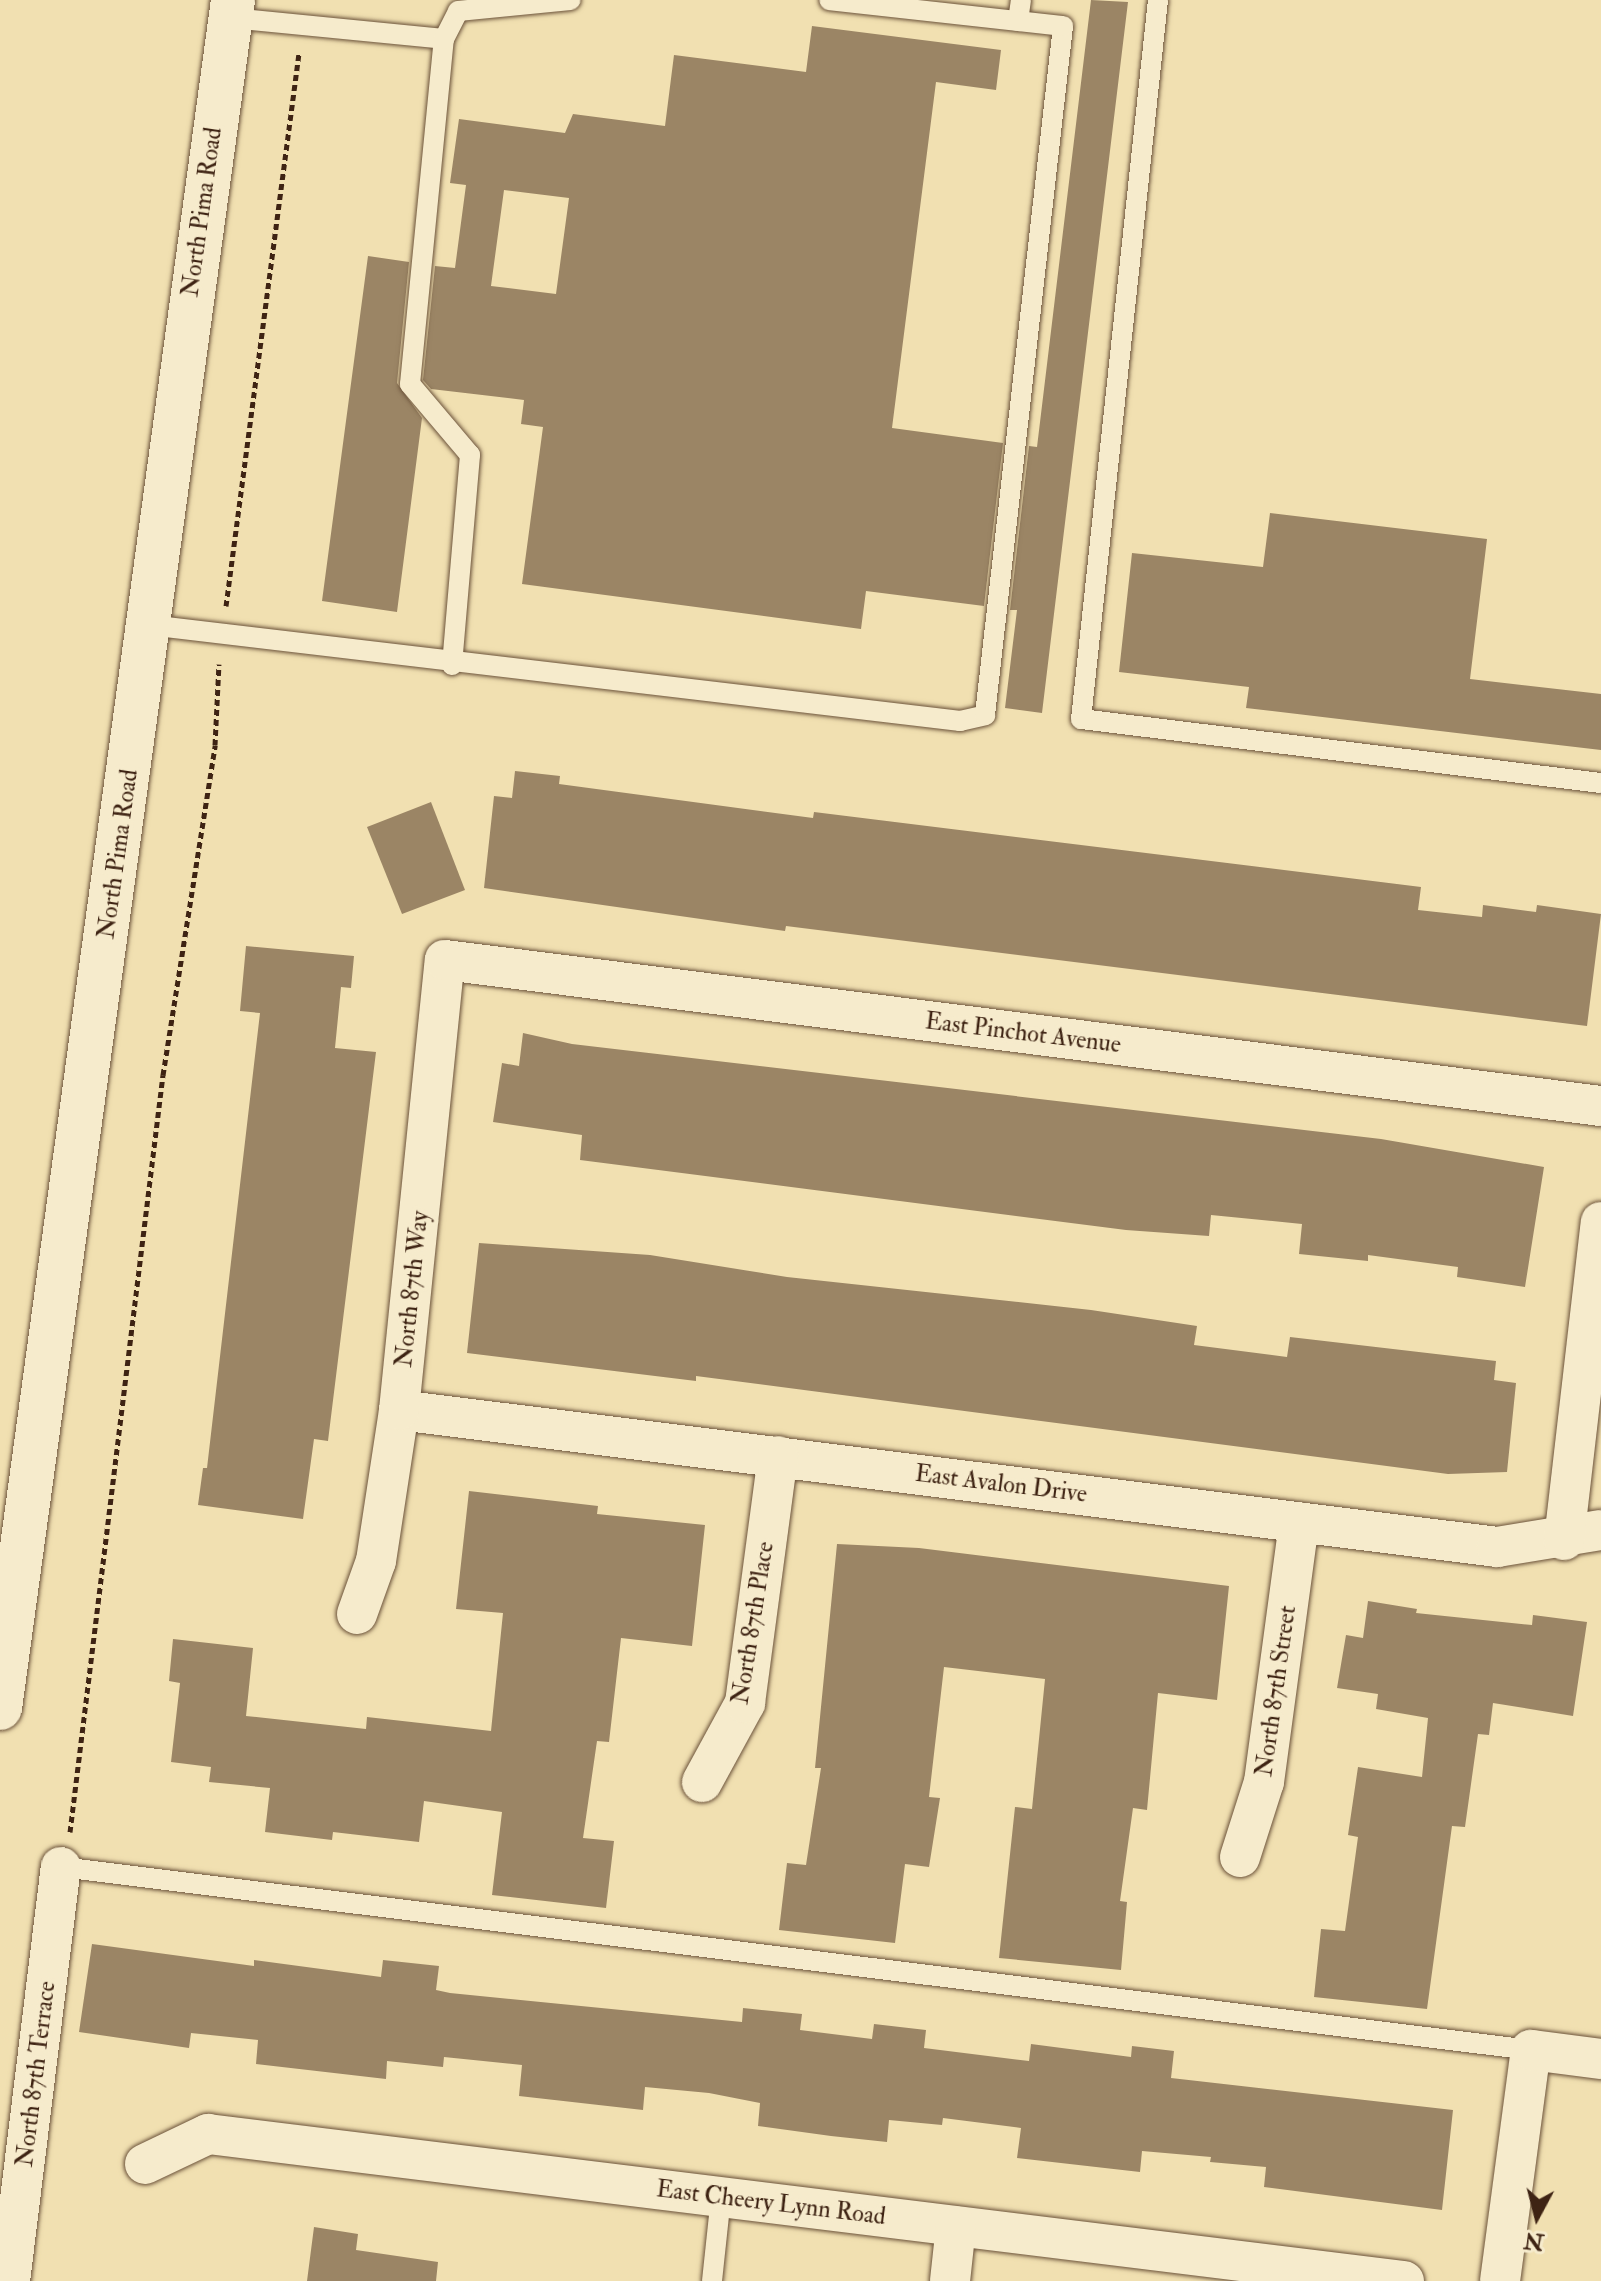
<!DOCTYPE html>
<html>
<head>
<meta charset="utf-8">
<style>
	body { margin:0 }
	#map { position:relative; width:1601px; height:2281px; overflow:hidden; background:#f1e0b1; font-family:"IM FELL Double Pica",serif }
	div>[style] { position:absolute }
	.building>* { inset:0; background:#9b8565 }
	.path>* { height:5px; margin-top:-2.5px; transform-origin:0; background:repeating-linear-gradient(90deg,#3e2313 0 6px,transparent 0 10px) }
	.roads { filter:drop-shadow(0 0 2px #6b523a) drop-shadow(0 0 2px #6b523a) }
	.lane>* { height:20px; margin:-10px; padding:0 10px; transform-origin:10px; border-radius:10px; background:#f6ebcc }
	.street>* { height:40px; margin:-20px; padding:0 20px; transform-origin:20px; border-radius:20px; background:#f6ebcc }
	.secondary>* { height:44px; margin:-22px; padding:0 22px; transform-origin:22px; border-radius:22px; background:#f6ebcc }
	span { translate:-50% -50%; white-space:nowrap; text-align:center; line-height:1.15; -webkit-text-stroke:8px #f6ebcc; paint-order:stroke }
	.street-label { font-size:24px; color:#3e2313 }
	.north { position:absolute; left:1497px; top:2177px; width:80px; height:80px; -webkit-text-stroke:6px #f6ebcc; paint-order:stroke; rotate:187deg; font-size:22px; font-weight:700; line-height:32px; text-align:center; color:#3e2313 }
	.north::after { content:''; display:block; margin:auto; width:28px; height:36px; background:#3e2313; clip-path:polygon(50% 0,100% 100%,50% 72%,0 100%) }
</style>
</head>
<body>
<div id="map">
	<div class="building">
		<div style="clip-path:polygon(1091px 0,1128px 2px,1042px 713px,1005px 708px,1017px 610px,1010px 610px,1029px 446px,1037px 447px)"></div>
		<div style="clip-path:polygon(evenodd,812px 26px,1001px 50px,996px 90px,936px 82px,892px 428px,1003px 443px,984px 606px,866px 591px,861px 629px,522px 584px,543px 427px,521px 424px,524px 400px,431px 389px,423px 380px,435px 266px,455px 268px,466px 185px,450px 183px,459px 119px,565px 133px,573px 114px,665px 126px,674px 55px,806px 72px,812px 26px,504px 190px,569px 198px,556px 294px,491px 286px,504px 190px)"></div>
		<div style="clip-path:polygon(368px 256px,409px 262px,397px 383px,422px 418px,397px 612px,322px 601px)"></div>
		<div style="clip-path:polygon(1270px 513px,1487px 539px,1470px 679px,1601px 694px,1601px 750px,1246px 708px,1249px 687px,1119px 672px,1132px 553px,1263px 567px)"></div>
		<div style="clip-path:polygon(515px 771px,560px 776px,559px 784px,813px 818px,814px 812px,1421px 887px,1418px 910px,1482px 917px,1483px 905px,1536px 912px,1537px 905px,1601px 914px,1587px 1026px,786px 926px,785px 931px,484px 888px,494px 796px,512px 798px)"></div>
		<div style="clip-path:polygon(431px 802px,465px 890px,402px 914px,367px 827px)"></div>
		<div style="clip-path:polygon(246px 946px,354px 956px,351px 988px,341px 987px,335px 1048px,376px 1052px,328px 1441px,314px 1439px,303px 1519px,198px 1505px,203px 1468px,207px 1468px,260px 1013px,240px 1011px)"></div>
		<div style="clip-path:polygon(523px 1033px,572px 1044px,1381px 1139px,1544px 1167px,1525px 1287px,1457px 1277px,1458px 1267px,1368px 1255px,1368px 1261px,1299px 1254px,1302px 1224px,1211px 1215px,1209px 1236px,1126px 1230px,580px 1160px,582px 1135px,493px 1122px,502px 1063px,519px 1066px)"></div>
		<div style="clip-path:polygon(479px 1243px,650px 1255px,787px 1277px,1091px 1310px,1197px 1326px,1194px 1345px,1287px 1357px,1290px 1337px,1496px 1361px,1494px 1380px,1516px 1383px,1507px 1472px,1448px 1474px,696px 1376px,696px 1381px,467px 1353px)"></div>
		<div style="clip-path:polygon(469px 1491px,598px 1506px,597px 1514px,705px 1525px,692px 1646px,621px 1638px,609px 1742px,597px 1741px,583px 1838px,614px 1841px,606px 1908px,492px 1895px,502px 1812px,424px 1801px,419px 1842px,333px 1832px,332px 1840px,265px 1832px,270px 1788px,209px 1782px,211px 1767px,171px 1762px,180px 1683px,169px 1681px,173px 1639px,253px 1648px,246px 1716px,366px 1729px,367px 1717px,491px 1731px,503px 1613px,456px 1609px)"></div>
		<div style="clip-path:polygon(837px 1544px,919px 1548px,1229px 1586px,1217px 1700px,1158px 1693px,1147px 1810px,1133px 1808px,1120px 1901px,1127px 1902px,1121px 1970px,999px 1958px,1015px 1807px,1032px 1809px,1045px 1679px,978px 1671px,944px 1667px,929px 1797px,940px 1798px,929px 1867px,905px 1864px,895px 1943px,779px 1930px,787px 1863px,806px 1865px,821px 1768px,815px 1768px)"></div>
		<div style="clip-path:polygon(1368px 1601px,1417px 1609px,1416px 1613px,1532px 1625px,1533px 1615px,1587px 1622px,1573px 1716px,1493px 1703px,1489px 1735px,1478px 1734px,1465px 1827px,1452px 1826px,1427px 2009px,1314px 1997px,1321px 1929px,1345px 1931px,1358px 1837px,1348px 1835px,1358px 1767px,1422px 1777px,1428px 1718px,1376px 1709px,1378px 1694px,1337px 1688px,1346px 1635px,1363px 1638px)"></div>
		<div style="clip-path:polygon(92px 1944px,254px 1966px,254px 1960px,381px 1977px,383px 1960px,439px 1966px,436px 1990px,450px 1993px,742px 2022px,743px 2008px,802px 2014px,800px 2030px,872px 2039px,874px 2024px,926px 2030px,924px 2048px,1029px 2061px,1031px 2044px,1131px 2057px,1132px 2046px,1174px 2051px,1171px 2078px,1453px 2110px,1442px 2210px,1264px 2187px,1266px 2167px,1210px 2162px,1211px 2157px,1142px 2151px,1140px 2172px,1017px 2158px,1021px 2128px,943px 2118px,942px 2125px,889px 2120px,887px 2142px,831px 2136px,758px 2126px,760px 2103px,709px 2093px,645px 2087px,643px 2110px,519px 2096px,522px 2065px,444px 2057px,443px 2067px,387px 2061px,386px 2079px,256px 2064px,258px 2040px,191px 2033px,189px 2048px,79px 2032px)"></div>
		<div style="clip-path:polygon(314px 2227px,358px 2234px,356px 2250px,438px 2262px,436px 2281px,307px 2281px)"></div>
	</div>
	<div class="path">
		<div style="left:226px;top:606px;width:558px;rotate:-82.48deg"></div>
		<div style="left:70px;top:1832px;width:763px;rotate:-83deg"></div>
		<div style="left:163px;top:1075px;width:334px;rotate:-81deg"></div>
		<div style="left:215px;top:745px;width:81px;rotate:-87.2deg"></div>
	</div>
	<div class="roads">
		<div class="lane">
			<div style="left:1158px;top:0;width:723px;rotate:96.11deg"></div>
			<div style="left:1081px;top:719px;width:524px;rotate:7.02deg"></div>
			<div style="left:231px;top:18px;width:214px;rotate:5.6deg"></div>
			<div style="left:1018px;top:21px;width:21px;rotate:-82deg"></div>
			<div style="left:149px;top:625px;width:817px;rotate:6.75deg"></div>
			<div style="left:960px;top:721px;width:26px;rotate:-13deg"></div>
			<div style="left:985px;top:715px;width:693px;rotate:-83.54deg"></div>
			<div style="left:1063px;top:26px;width:235px;rotate:-173.7deg"></div>
			<div style="left:452px;top:665px;width:211px;rotate:-85.1deg"></div>
			<div style="left:470px;top:455px;width:93px;rotate:-130.2deg"></div>
			<div style="left:410px;top:384px;width:347px;rotate:-84.4deg"></div>
			<div style="left:444px;top:39px;width:31px;rotate:-63deg"></div>
			<div style="left:458px;top:11px;width:113px;rotate:-5.6deg"></div>
			<div style="left:61px;top:1867px;width:1481px;rotate:7.1deg"></div>
			<div style="left:712px;top:2281px;width:84px;rotate:-83.9deg"></div>
		</div>
		<div class="street">
			<div style="left:399px;top:1410px;width:1107px;rotate:7.11deg"></div>
			<div style="left:1497px;top:1547px;width:105px;rotate:-9.3deg"></div>
			<div style="left:1564px;top:1540px;width:320px;rotate:-83.4deg"></div>
			<div style="left:357px;top:1614px;width:56px;rotate:-70.3deg"></div>
			<div style="left:376px;top:1561px;width:153px;rotate:-81.3deg"></div>
			<div style="left:399px;top:1410px;width:452px;rotate:-84.2deg"></div>
			<div style="left:445px;top:960px;width:1165px;rotate:7.2deg"></div>
			<div style="left:702px;top:1782px;width:90px;rotate:-61.4deg"></div>
			<div style="left:745px;top:1703px;width:249px;rotate:-82.4deg"></div>
			<div style="left:1240px;top:1857px;width:79px;rotate:-72.3deg"></div>
			<div style="left:1264px;top:1782px;width:262px;rotate:-82.3deg"></div>
			<div style="left:145px;top:2164px;width:70px;rotate:-25.5deg"></div>
			<div style="left:208px;top:2134px;width:1205px;rotate:7.01deg"></div>
			<div style="left:10px;top:2281px;width:417px;rotate:-83deg"></div>
			<div style="left:950px;top:2281px;width:55px;rotate:-83.8deg"></div>
			<div style="left:1500px;top:2281px;width:233px;rotate:-82.4deg"></div>
			<div style="left:1531px;top:2050px;width:71px;rotate:7.3deg"></div>
		</div>
		<div class="secondary">
			<div style="left:0;top:1708px;width:1724px;rotate:-82.23deg"></div>
		</div>
	</div>
	<div class="street-label">
		<span style="left:202px;top:212px;rotate:-82deg">North Pima Road</span>
		<span style="left:118px;top:854px;rotate:-82deg">North Pima Road</span>
		<span style="left:1023px;top:1033px;rotate:7deg">East Pinchot Avenue</span>
		<span style="left:412px;top:1289px;rotate:-84deg">North 87th Way</span>
		<span style="left:1001px;top:1484px;rotate:7deg">East Avalon Drive</span>
		<span style="left:753px;top:1623px;rotate:-81deg">North 87th Place</span>
		<span style="left:1276px;top:1691px;rotate:-82deg">North 87th Street</span>
		<span style="left:36px;top:2074px;rotate:-83deg">North 87th Terrace</span>
		<span style="left:771px;top:2203px;rotate:7deg">East Cheery Lynn Road</span>
	</div>
	<div class="north">N</div>
</div>
</body>
</html>
